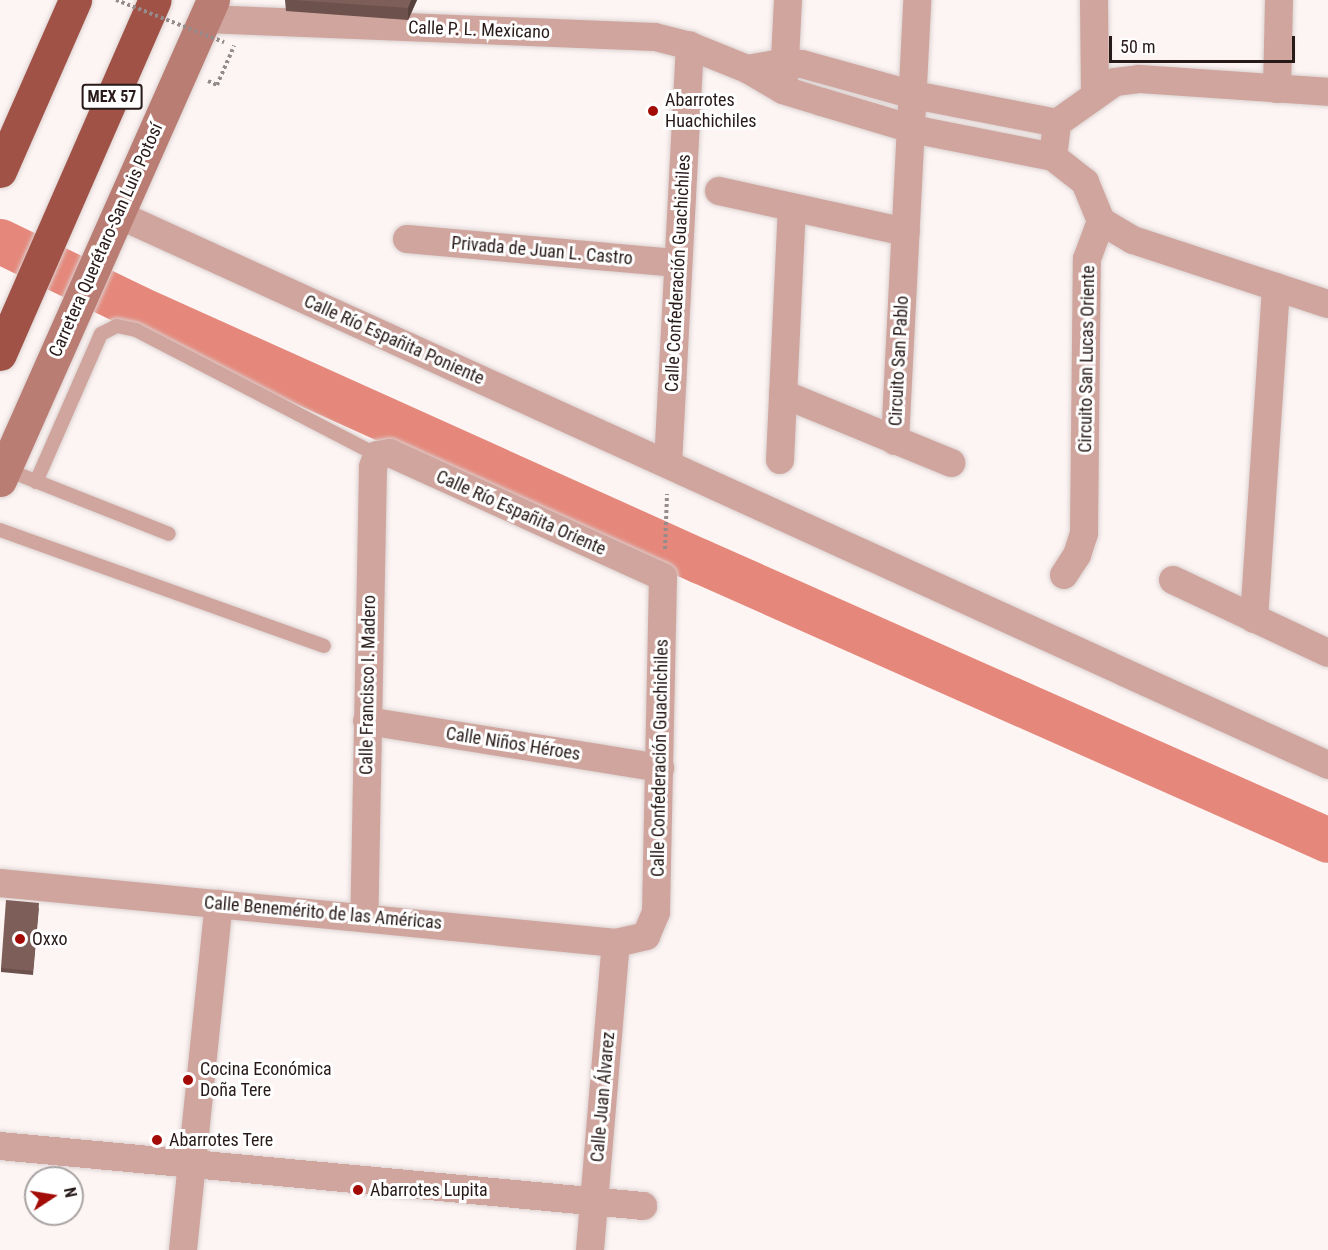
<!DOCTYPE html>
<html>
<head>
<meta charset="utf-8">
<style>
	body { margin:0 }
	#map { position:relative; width:1328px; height:1250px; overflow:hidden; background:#fdf5f4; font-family:"Roboto Condensed",sans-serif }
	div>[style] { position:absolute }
	.river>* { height:45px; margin:-22.5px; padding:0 22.5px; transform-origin:22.5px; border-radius:22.5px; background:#e5887b }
	.path>* { height:4px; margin-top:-2px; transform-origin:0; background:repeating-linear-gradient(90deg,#968b8a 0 3px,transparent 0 6px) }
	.roads { filter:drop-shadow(0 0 2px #dbd2d1) drop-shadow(0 0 2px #dbd2d1) }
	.service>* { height:14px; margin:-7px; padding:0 7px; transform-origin:7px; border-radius:7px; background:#d0a59e }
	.minor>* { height:28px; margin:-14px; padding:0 14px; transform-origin:14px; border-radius:14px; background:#d0a59e }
	.secondary>* { height:33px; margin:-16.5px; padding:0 16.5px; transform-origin:16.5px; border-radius:16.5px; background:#ba7d73 }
	.trunk>* { height:33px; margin:-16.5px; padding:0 16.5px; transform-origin:16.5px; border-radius:16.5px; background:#a15246 }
	.path-bridge>* { height:4px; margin-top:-2px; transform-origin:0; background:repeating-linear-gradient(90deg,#968b8a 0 3px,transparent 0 6px) }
	.wall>* { inset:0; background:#6c514d }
	.shaded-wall>* { inset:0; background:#58423e }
	.building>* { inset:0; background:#7e5e59 }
	.dots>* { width:16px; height:16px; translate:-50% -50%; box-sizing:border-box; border:3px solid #fff; border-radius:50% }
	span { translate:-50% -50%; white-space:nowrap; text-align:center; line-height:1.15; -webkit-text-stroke:6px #fff; paint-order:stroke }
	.shield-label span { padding:2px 4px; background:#fff; border:2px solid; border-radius:4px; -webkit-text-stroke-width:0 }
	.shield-label { font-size:16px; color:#271a18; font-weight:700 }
	.street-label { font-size:18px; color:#271a18 }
	.poi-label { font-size:18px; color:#271a18 }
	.left { translate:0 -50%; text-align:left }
	.north { position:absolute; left:24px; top:1166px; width:60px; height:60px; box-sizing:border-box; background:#fff; border:2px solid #a9a3a3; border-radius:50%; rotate:78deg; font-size:16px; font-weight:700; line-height:24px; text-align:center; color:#271a18 }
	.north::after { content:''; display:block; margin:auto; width:21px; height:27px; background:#a30b06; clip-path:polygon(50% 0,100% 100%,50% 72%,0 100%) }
	.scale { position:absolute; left:1109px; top:36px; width:186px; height:27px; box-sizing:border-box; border:3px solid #271a18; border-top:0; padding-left:8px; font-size:18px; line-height:21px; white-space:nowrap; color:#271a18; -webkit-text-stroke:4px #fff; paint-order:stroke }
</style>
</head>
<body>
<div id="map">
	<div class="river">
		<div style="left:0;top:241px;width:153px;rotate:25.9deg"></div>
		<div style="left:138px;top:308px;width:616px;rotate:24.24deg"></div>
		<div style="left:700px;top:561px;width:687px;rotate:23.95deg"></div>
	</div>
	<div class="path">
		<div style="left:208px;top:81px;width:10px;rotate:24deg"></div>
		<div style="left:217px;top:85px;width:43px;rotate:-66.4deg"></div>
		<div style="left:665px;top:549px;width:55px;rotate:-87.9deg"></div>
	</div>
	<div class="roads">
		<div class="service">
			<div style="left:5px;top:469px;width:176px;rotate:21.6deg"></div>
			<div style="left:36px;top:482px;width:162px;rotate:-66.3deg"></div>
			<div style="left:101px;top:334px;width:18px;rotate:-27deg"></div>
			<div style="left:117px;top:326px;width:19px;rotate:12deg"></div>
			<div style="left:136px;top:330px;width:271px;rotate:27.4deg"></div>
			<div style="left:0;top:530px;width:344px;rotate:19.7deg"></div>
		</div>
		<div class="minor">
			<div style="left:1094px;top:0;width:94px;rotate:89.4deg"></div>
			<div style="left:205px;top:19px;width:450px;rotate:2.3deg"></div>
			<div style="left:655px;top:37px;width:36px;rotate:14deg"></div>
			<div style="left:690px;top:46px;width:61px;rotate:22deg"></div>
			<div style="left:747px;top:69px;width:42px;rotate:30.3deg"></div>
			<div style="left:783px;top:90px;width:41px;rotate:17.1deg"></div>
			<div style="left:822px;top:102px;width:94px;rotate:16.7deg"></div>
			<div style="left:912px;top:129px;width:144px;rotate:11.2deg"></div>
			<div style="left:1053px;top:157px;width:41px;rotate:38deg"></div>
			<div style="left:1085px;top:182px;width:42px;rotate:67.7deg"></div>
			<div style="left:747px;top:69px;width:39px;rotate:-10deg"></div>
			<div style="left:785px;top:62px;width:17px;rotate:7deg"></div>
			<div style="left:802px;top:64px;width:116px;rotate:15.5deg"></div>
			<div style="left:914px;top:95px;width:146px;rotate:11.1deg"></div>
			<div style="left:784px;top:79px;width:79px;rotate:-87.1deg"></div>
			<div style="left:1277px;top:89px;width:89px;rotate:-88.7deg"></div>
			<div style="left:1053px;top:157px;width:34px;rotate:-83deg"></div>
			<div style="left:1057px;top:123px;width:71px;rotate:-35.3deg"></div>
			<div style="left:1115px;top:82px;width:24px;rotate:-7deg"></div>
			<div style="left:1139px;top:79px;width:189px;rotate:3.9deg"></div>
			<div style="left:719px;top:191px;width:191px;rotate:12.4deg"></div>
			<div style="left:119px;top:215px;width:1328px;rotate:24.46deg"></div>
			<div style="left:1101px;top:221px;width:37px;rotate:31deg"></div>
			<div style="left:1133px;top:240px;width:205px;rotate:18.2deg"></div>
			<div style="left:407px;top:239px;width:272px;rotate:5.1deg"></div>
			<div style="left:783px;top:394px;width:182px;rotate:22.3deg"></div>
			<div style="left:895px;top:441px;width:442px;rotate:-87.1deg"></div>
			<div style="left:780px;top:460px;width:253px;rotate:-87.3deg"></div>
			<div style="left:668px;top:464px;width:419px;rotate:-87deg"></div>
			<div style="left:1064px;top:575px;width:24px;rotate:-57deg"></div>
			<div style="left:1077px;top:555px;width:23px;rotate:-72deg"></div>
			<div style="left:1084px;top:533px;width:274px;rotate:-89.4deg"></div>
			<div style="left:1087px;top:259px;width:40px;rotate:-69.8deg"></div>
			<div style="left:1173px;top:580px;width:171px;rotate:25.2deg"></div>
			<div style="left:1254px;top:619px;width:333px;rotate:-86.2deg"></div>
			<div style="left:367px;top:721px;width:297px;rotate:9.1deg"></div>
			<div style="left:0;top:883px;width:619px;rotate:5.56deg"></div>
			<div style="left:616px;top:943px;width:31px;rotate:-13deg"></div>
			<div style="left:646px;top:936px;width:26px;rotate:-67deg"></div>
			<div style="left:656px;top:912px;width:335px;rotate:-88.8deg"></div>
			<div style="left:663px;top:577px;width:300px;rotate:-155.6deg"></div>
			<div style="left:390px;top:453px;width:13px;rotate:171deg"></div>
			<div style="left:377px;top:455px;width:13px;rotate:108deg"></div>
			<div style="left:373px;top:467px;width:449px;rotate:91.1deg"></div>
			<div style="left:0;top:1146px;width:646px;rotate:5.33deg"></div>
			<div style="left:183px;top:1250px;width:348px;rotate:-84.1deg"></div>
			<div style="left:590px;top:1250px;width:308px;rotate:-85.2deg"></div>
		</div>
		<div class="secondary">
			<div style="left:0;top:480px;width:525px;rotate:-66.07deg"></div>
		</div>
		<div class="trunk">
			<div style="left:0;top:171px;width:187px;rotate:-66.3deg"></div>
			<div style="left:0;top:354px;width:386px;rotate:-66.4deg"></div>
		</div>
	</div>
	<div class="path-bridge">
		<div style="left:116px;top:0;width:116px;rotate:21.3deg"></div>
	</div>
	<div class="wall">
		<div style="clip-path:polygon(285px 0,417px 0,408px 20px,286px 11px)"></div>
		<div style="clip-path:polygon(39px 907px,33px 975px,1px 972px,1px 968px)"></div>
	</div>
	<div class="shaded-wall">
		<div style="clip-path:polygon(411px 0,417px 0,408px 20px,408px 8px)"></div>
	</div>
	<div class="building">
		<div style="clip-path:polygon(293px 0,411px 0,408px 8px)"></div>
		<div style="clip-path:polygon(6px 900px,39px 903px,33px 971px,1px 968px)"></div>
	</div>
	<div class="dots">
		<div style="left:653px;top:111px;background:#a30b06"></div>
		<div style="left:20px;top:939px;background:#a30b06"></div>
		<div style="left:188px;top:1080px;background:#a30b06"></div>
		<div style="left:157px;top:1140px;background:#a30b06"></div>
		<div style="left:358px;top:1190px;background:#a30b06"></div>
	</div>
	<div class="shield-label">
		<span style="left:112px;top:97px">MEX 57</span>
	</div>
	<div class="street-label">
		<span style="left:479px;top:30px;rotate:2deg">Calle P. L. Mexicano</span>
		<span style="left:106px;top:240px;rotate:-66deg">Carretera Querétaro-San Luis Potosí</span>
		<span style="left:542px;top:251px;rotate:5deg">Privada de Juan L. Castro</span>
		<span style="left:678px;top:273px;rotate:-87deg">Calle Confederación Guachichiles</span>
		<span style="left:394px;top:340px;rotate:24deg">Calle Río Españita Poniente</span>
		<span style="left:1087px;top:359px;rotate:-89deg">Circuito San Lucas Oriente</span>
		<span style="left:899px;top:361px;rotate:-87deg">Circuito San Pablo</span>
		<span style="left:521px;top:513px;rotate:24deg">Calle Río Españita Oriente</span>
		<span style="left:368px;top:685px;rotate:-89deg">Calle Francisco I. Madero</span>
		<span style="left:513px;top:744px;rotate:9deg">Calle Niños Héroes</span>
		<span style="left:660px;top:758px;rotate:-89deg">Calle Confederación Guachichiles</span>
		<span style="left:323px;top:913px;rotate:5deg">Calle Benemérito de las Américas</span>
		<span style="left:603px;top:1097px;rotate:-85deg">Calle Juan Álvarez</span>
	</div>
	<div class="poi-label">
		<span class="left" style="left:665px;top:111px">Abarrotes<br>Huachichiles</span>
		<span class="left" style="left:32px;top:939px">Oxxo</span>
		<span class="left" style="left:200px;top:1080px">Cocina Económica<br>Doña Tere</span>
		<span class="left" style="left:169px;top:1140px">Abarrotes Tere</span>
		<span class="left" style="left:370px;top:1190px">Abarrotes Lupita</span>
	</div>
	<div class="north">N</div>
	<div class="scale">50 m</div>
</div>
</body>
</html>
